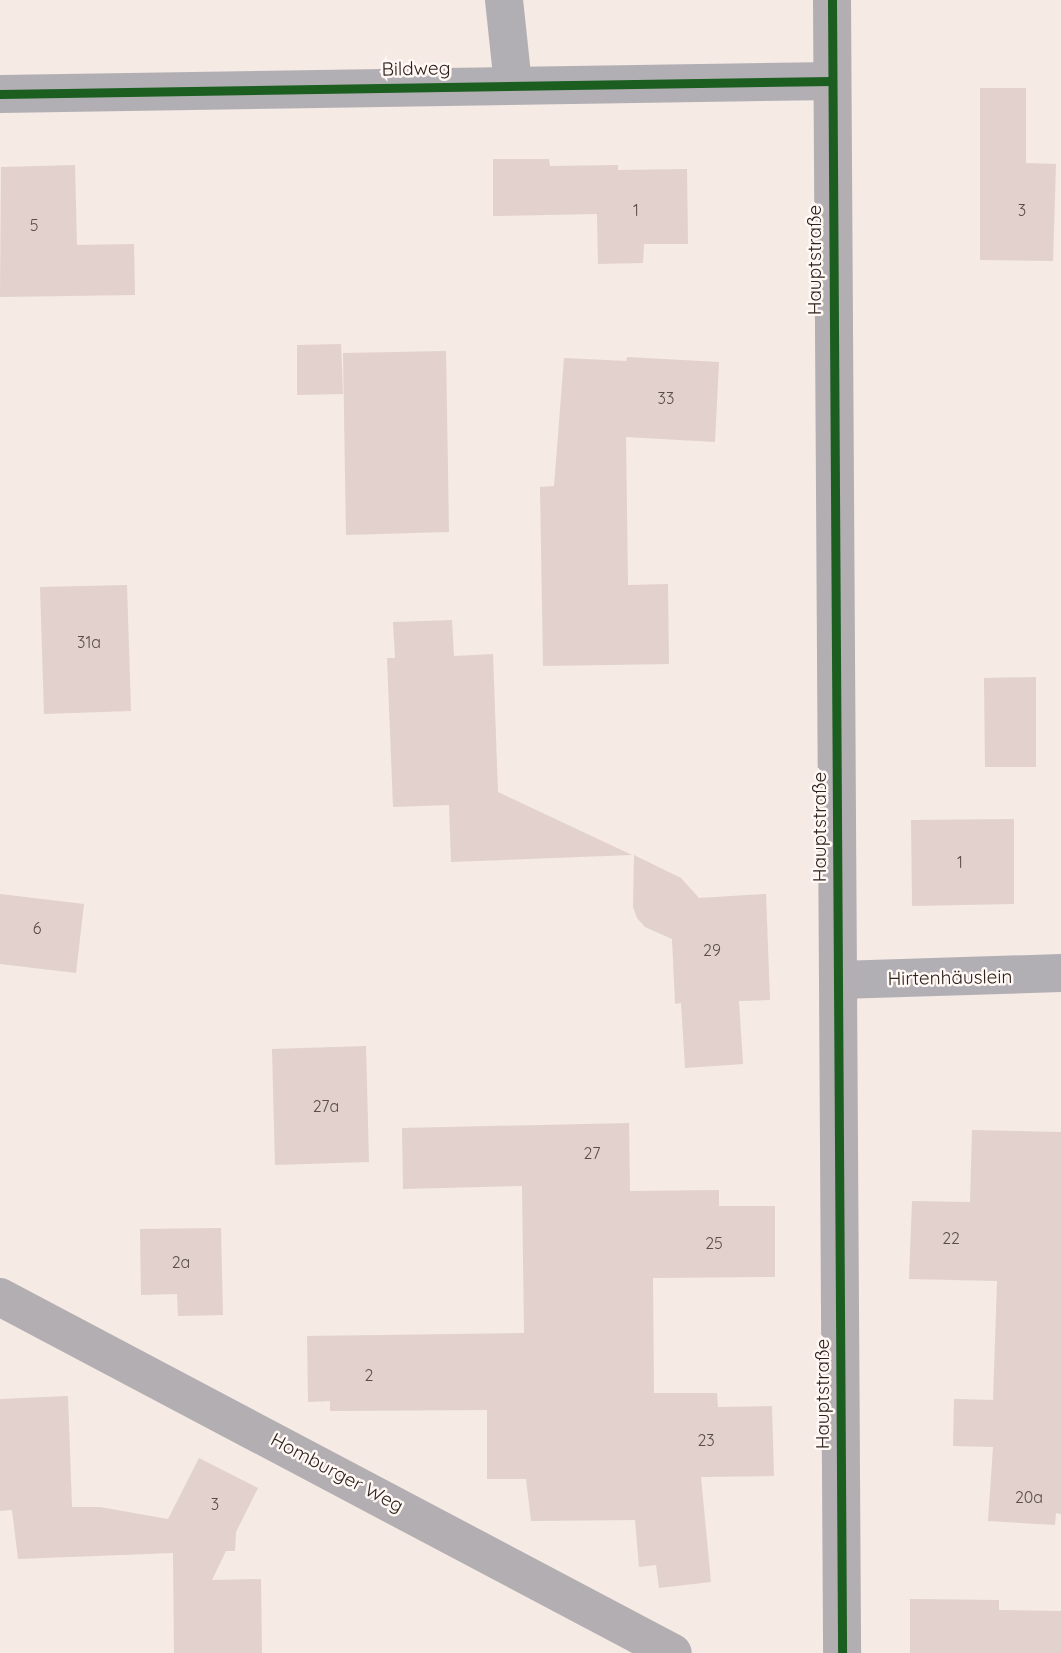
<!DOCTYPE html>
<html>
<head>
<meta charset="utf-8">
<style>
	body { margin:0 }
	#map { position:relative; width:1061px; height:1653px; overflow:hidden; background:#f5eae4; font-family:Quicksand,sans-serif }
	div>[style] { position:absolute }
	.building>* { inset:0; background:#e2d1cc }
	.street>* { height:38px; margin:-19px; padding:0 19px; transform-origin:19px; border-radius:19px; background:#b2afb4 }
	.secondary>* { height:38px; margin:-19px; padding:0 19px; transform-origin:19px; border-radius:19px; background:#b2aeb2 }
	.cycleway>* { height:9px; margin:-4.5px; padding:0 4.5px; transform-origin:4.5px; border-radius:4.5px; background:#1b5e20 }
	span { translate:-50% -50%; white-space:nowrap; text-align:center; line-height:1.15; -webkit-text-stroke:5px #fff8f5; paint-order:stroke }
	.number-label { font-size:16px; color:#5a4d47 }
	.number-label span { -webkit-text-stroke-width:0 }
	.street-label { font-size:19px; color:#2c211b }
</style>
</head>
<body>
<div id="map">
	<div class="building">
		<div style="clip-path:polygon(980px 88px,1026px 88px,1026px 163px,1056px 164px,1053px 261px,980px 260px)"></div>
		<div style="clip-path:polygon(493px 159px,549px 159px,550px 166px,618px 165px,618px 170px,687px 169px,688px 244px,644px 244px,643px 263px,598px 264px,597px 214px,493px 216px)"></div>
		<div style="clip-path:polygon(75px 165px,77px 245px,134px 244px,135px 295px,0 297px,1px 167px)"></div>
		<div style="clip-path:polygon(341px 344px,343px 394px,297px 395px,297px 345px)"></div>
		<div style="clip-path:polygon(446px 351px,449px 532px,346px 535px,343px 353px)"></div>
		<div style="clip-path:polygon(627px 357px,719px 362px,715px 442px,626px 437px,628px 585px,668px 584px,669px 664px,543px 666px,540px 487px,554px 486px,564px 358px,626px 361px)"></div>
		<div style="clip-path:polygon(127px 585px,131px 711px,44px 714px,40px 587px)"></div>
		<div style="clip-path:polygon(452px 620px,454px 656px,493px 654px,498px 792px,632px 855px,451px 862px,449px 805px,393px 807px,387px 658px,395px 658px,393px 622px)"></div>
		<div style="clip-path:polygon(1036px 677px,1036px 767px,985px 767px,984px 678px)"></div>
		<div style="clip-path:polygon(1014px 819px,1014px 904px,912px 906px,911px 820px)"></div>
		<div style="clip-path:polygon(634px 855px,681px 878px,699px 898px,766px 894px,770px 1000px,739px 1001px,743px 1064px,685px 1068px,681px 1003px,675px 1004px,672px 939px,645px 927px,637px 918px,633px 907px)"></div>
		<div style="clip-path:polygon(0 894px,84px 904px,76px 973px,0 964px)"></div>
		<div style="clip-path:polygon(366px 1046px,369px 1162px,275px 1165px,272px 1049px)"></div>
		<div style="clip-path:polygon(629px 1123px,630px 1191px,719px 1190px,719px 1206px,775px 1206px,775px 1277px,653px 1278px,654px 1393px,717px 1393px,718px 1407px,772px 1406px,774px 1476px,701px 1477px,711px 1582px,659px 1588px,656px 1565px,639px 1567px,635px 1520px,531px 1521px,526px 1479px,487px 1479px,487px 1410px,330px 1411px,330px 1401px,308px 1402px,307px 1336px,524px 1333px,522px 1186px,403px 1189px,402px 1128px)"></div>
		<div style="clip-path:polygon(972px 1130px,1061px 1132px,1061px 1514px,1056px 1513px,1055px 1525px,988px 1521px,993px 1447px,953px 1446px,954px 1399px,993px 1400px,997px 1281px,909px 1279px,912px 1201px,970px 1202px)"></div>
		<div style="clip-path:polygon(221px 1228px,223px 1315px,178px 1316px,177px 1294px,141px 1295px,140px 1229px)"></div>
		<div style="clip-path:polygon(68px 1396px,72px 1507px,100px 1507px,168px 1519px,199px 1458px,258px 1488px,236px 1532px,235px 1551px,226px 1551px,212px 1580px,261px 1579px,262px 1653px,174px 1653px,173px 1553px,18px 1559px,12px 1510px,0 1511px,0 1399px)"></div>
		<div style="clip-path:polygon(910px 1599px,999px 1600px,999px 1610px,1061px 1611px,1061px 1653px,910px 1653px)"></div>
	</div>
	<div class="street">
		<div style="left:504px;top:0;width:84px;rotate:83.9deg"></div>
		<div style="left:0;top:94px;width:832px;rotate:-0.9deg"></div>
		<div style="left:839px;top:980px;width:222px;rotate:-1.8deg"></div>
	</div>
	<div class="secondary">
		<div style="left:832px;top:0;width:1653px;rotate:89.65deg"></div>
		<div style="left:0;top:1297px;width:761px;rotate:27.88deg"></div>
	</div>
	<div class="cycleway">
		<div style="left:832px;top:0;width:1653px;rotate:89.65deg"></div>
		<div style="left:0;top:94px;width:832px;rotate:-0.9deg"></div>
	</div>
	<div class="number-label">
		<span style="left:636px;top:210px">1</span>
		<span style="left:1022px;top:210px">3</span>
		<span style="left:34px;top:225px">5</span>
		<span style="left:666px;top:398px">33</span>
		<span style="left:89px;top:642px">31a</span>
		<span style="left:960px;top:862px">1</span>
		<span style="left:37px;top:928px">6</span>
		<span style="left:712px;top:950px">29</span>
		<span style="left:326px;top:1106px">27a</span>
		<span style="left:592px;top:1153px">27</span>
		<span style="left:951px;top:1238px">22</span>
		<span style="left:714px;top:1243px">25</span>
		<span style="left:181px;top:1262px">2a</span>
		<span style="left:369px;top:1375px">2</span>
		<span style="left:706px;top:1440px">23</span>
		<span style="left:1029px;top:1497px">20a</span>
		<span style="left:215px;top:1504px">3</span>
	</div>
	<div class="street-label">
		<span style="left:416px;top:69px;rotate:-1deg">Bildweg</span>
		<span style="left:815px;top:260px;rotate:-90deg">Hauptstraße</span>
		<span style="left:820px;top:827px;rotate:-90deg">Hauptstraße</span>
		<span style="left:950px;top:978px;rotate:-1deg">Hirtenhäuslein</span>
		<span style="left:823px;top:1394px;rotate:-90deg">Hauptstraße</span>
		<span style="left:337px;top:1473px;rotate:28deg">Homburger Weg</span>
	</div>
</div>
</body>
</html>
